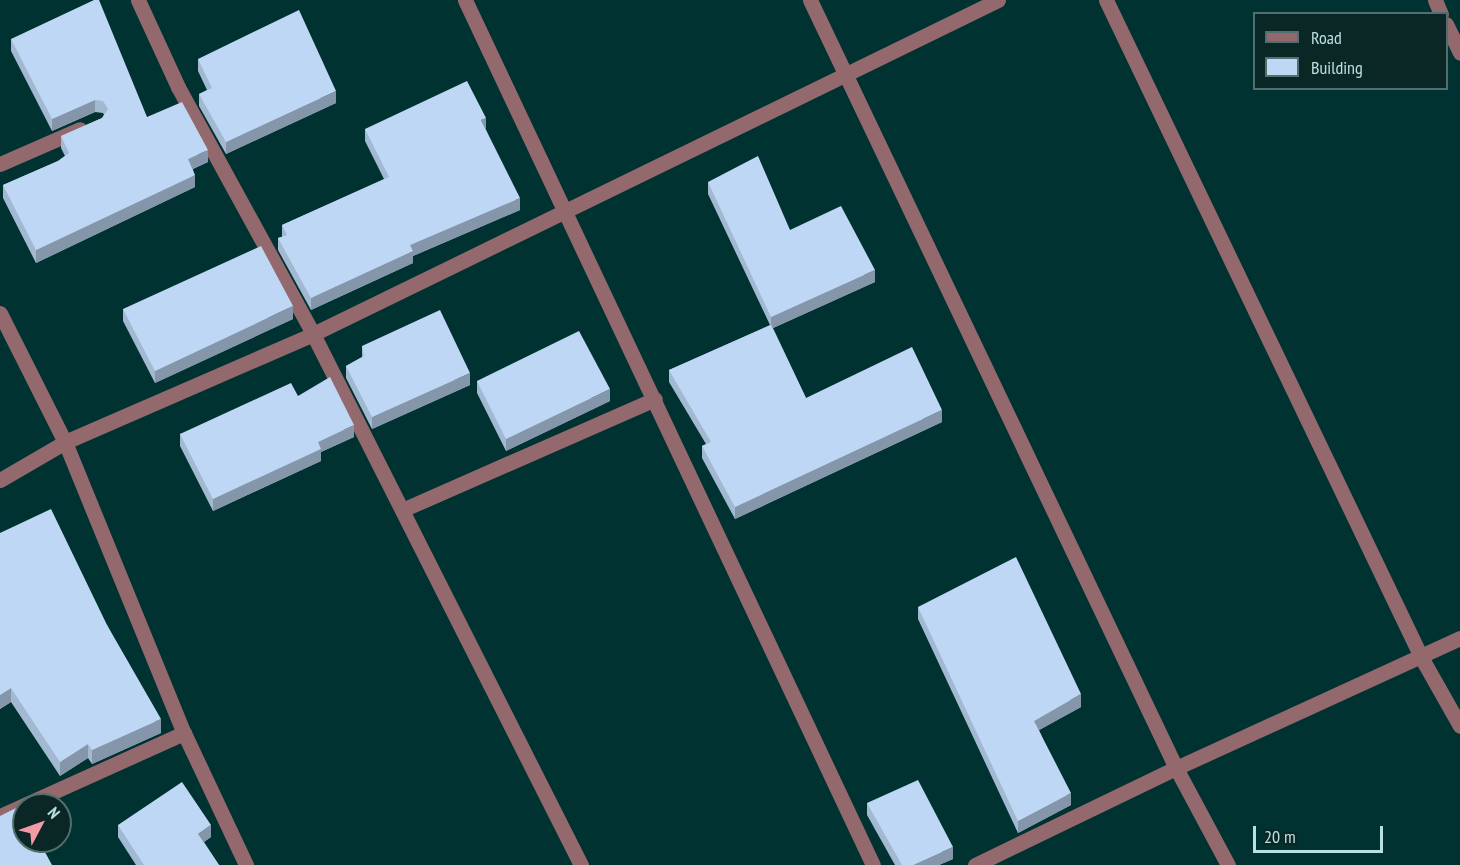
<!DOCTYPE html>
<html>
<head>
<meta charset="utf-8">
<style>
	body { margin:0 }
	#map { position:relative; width:1460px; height:865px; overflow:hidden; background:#003231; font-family:"PT Sans Narrow",sans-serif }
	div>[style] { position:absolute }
	.minor>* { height:15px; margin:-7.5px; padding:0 7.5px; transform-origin:7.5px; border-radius:7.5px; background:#93696d }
	.wall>* { inset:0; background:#a3b9d2 }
	.shaded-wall>* { inset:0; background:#8596ab }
	.building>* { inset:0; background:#bed7f4 }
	span { translate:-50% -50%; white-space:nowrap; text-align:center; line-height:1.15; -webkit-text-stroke:6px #0a2625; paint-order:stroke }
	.legend { position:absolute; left:1253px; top:12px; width:195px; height:78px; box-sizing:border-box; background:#0a2625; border:2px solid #50706f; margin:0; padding:8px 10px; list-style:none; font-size:18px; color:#b8e0de }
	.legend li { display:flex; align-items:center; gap:12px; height:30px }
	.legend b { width:30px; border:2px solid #50706f }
	.north { position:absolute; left:12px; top:793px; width:60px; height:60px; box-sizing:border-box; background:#0a2625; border:2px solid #50706f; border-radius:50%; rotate:49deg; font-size:16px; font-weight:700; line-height:24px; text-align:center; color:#b8e0de }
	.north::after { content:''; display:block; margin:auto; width:21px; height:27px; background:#f49aa4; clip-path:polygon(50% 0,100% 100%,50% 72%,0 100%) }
	.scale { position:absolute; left:1253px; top:826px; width:130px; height:27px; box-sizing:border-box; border:3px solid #b8e0de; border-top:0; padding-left:8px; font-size:18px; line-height:21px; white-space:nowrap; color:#b8e0de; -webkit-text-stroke:4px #0a2625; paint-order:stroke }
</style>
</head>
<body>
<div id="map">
	<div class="minor">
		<div style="left:138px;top:0;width:96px;rotate:65.3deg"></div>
		<div style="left:178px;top:87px;width:281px;rotate:61.3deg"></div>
		<div style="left:313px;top:334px;width:595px;rotate:63.22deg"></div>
		<div style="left:465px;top:0;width:956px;rotate:64.75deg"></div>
		<div style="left:810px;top:0;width:851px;rotate:64.52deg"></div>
		<div style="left:1176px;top:768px;width:110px;rotate:61.8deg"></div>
		<div style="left:1106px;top:0;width:729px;rotate:64.38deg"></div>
		<div style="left:1421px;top:657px;width:79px;rotate:60.5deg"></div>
		<div style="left:1435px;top:0;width:15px;rotate:67deg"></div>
		<div style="left:1446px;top:24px;width:32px;rotate:64deg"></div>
		<div style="left:0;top:164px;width:87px;rotate:-23.6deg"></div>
		<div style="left:0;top:313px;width:144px;rotate:63.3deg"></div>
		<div style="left:65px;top:442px;width:314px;rotate:67.8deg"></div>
		<div style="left:184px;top:733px;width:146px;rotate:64.8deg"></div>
		<div style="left:0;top:480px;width:75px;rotate:-30.3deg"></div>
		<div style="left:65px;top:442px;width:270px;rotate:-23.5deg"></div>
		<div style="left:313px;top:334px;width:762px;rotate:-25.99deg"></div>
		<div style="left:402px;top:510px;width:276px;rotate:-23.7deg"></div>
		<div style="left:0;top:816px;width:202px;rotate:-24.3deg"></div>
		<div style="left:975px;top:865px;width:223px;rotate:-25.8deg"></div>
		<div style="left:1176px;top:768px;width:312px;rotate:-24.6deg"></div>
	</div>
	<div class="wall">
		<div style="clip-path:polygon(11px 39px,147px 117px,208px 162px,193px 169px,195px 187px,36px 263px,3px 198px,3px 185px,58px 161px,65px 156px,61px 148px,61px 136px,102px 118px,104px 115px,103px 113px,95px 112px,52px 131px,11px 51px)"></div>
		<div style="clip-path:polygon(198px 59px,336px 103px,226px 154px,199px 106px,199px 94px,207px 90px,198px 71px)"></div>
		<div style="clip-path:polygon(365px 129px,486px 130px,520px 210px,413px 256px,413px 263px,311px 310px,278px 250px,278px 238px,282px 237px,282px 225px,384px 179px,365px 141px)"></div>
		<div style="clip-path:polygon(708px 182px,790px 230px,875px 282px,773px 328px,806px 398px,942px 422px,735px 519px,702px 458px,702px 446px,706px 444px,669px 382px,669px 370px,770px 325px,708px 194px)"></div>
		<div style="clip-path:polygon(123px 309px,293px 319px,155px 383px,123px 321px)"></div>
		<div style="clip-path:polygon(362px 346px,470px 385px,372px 429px,346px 378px,346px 366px,362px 357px)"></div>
		<div style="clip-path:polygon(477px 381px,610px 401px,506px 451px,477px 393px)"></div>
		<div style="clip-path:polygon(298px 396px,354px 437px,321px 452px,321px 461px,213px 511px,180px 446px,180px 434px)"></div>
		<div style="clip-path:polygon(0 533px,107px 625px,161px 733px,92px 764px,88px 758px,60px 776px,11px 702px,0 709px)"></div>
		<div style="clip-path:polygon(918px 607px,1081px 707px,1039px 730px,1071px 805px,1018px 833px,918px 619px)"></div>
		<div style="clip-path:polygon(867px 803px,953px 859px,939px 865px,895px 865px,867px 815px)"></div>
		<div style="clip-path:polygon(118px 825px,211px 837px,204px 842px,219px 865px,136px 865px,118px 837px)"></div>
	</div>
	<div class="shaded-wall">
		<div style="clip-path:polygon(336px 91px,336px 103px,226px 154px,226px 142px)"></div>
		<div style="clip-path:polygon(95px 100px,95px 112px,52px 131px,52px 119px)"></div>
		<div style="clip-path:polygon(486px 118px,486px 130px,481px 120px)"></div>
		<div style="clip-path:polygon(208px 150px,208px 162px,188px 171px,188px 159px)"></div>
		<div style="clip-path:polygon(195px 175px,195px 187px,36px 263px,36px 250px)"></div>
		<div style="clip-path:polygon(520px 198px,520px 210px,413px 256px,413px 263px,311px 310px,311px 298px,410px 245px)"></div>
		<div style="clip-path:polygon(875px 270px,875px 282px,771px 329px,771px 317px)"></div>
		<div style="clip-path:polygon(293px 306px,293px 319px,155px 383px,155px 371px)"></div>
		<div style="clip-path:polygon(470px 373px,470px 385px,372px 429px,372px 417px)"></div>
		<div style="clip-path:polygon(610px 389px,610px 401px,506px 451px,506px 439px)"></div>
		<div style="clip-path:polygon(942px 410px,942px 422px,735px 519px,735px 507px)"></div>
		<div style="clip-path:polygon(354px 425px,354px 437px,321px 452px,321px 461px,213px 511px,213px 499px,318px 442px)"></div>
		<div style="clip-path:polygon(11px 688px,11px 702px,0 709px,0 695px)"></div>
		<div style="clip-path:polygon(1081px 694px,1081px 707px,1034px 733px,1034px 721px)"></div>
		<div style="clip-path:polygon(161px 719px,161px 733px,92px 764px,92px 750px)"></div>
		<div style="clip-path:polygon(88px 744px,88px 758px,60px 776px,60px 762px)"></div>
		<div style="clip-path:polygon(1071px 793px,1071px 805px,1018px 833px,1018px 821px)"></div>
		<div style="clip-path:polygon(211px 825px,211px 837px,198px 846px,198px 834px)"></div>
		<div style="clip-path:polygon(953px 847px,953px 859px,939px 865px,913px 865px)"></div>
	</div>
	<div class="building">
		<div style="clip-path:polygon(94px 0,99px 0,147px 117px,182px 102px,208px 150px,188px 159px,195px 175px,36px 250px,3px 185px,58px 161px,69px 153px,61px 136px,102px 118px,108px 109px,103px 101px,95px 100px,52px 119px,11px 39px)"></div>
		<div style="clip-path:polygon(299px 10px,336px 91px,226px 142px,199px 94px,212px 88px,198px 59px)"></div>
		<div style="clip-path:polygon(467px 81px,486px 118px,481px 120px,520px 198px,410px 245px,413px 251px,311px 298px,278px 238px,287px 235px,282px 225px,389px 177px,365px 129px)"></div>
		<div style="clip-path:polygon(758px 156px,790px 230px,841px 206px,875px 270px,771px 317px,708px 182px)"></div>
		<div style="clip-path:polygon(261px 246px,293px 306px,155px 371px,123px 309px)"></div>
		<div style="clip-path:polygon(440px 310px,470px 373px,372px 417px,346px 366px,364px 356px,362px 346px)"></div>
		<div style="clip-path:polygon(771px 325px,806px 398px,912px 347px,942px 410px,735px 507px,702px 446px,711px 442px,669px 370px)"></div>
		<div style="clip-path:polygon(579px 331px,610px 389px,506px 439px,477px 381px)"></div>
		<div style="clip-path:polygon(330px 377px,354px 425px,318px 442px,321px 449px,213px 499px,180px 434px,291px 383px,298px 396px)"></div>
		<div style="clip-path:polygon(51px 509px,107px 625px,161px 719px,92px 750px,88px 744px,60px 762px,11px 688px,0 695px,0 533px)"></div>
		<div style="clip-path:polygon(1016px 557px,1081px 694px,1034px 721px,1071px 793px,1018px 821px,918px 607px)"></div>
		<div style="clip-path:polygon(918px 780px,953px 847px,913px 865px,902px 865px,867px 803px)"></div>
		<div style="clip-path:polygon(182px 782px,211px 825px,198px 834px,219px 865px,144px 865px,118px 825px)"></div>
		<div style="clip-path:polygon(20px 806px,24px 813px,24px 841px,39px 841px,52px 865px,0 865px,0 816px)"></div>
	</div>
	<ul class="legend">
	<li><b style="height:8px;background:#93696d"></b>Road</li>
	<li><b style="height:16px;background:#bed7f4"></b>Building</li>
	</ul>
	<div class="north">N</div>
	<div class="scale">20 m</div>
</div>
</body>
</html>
